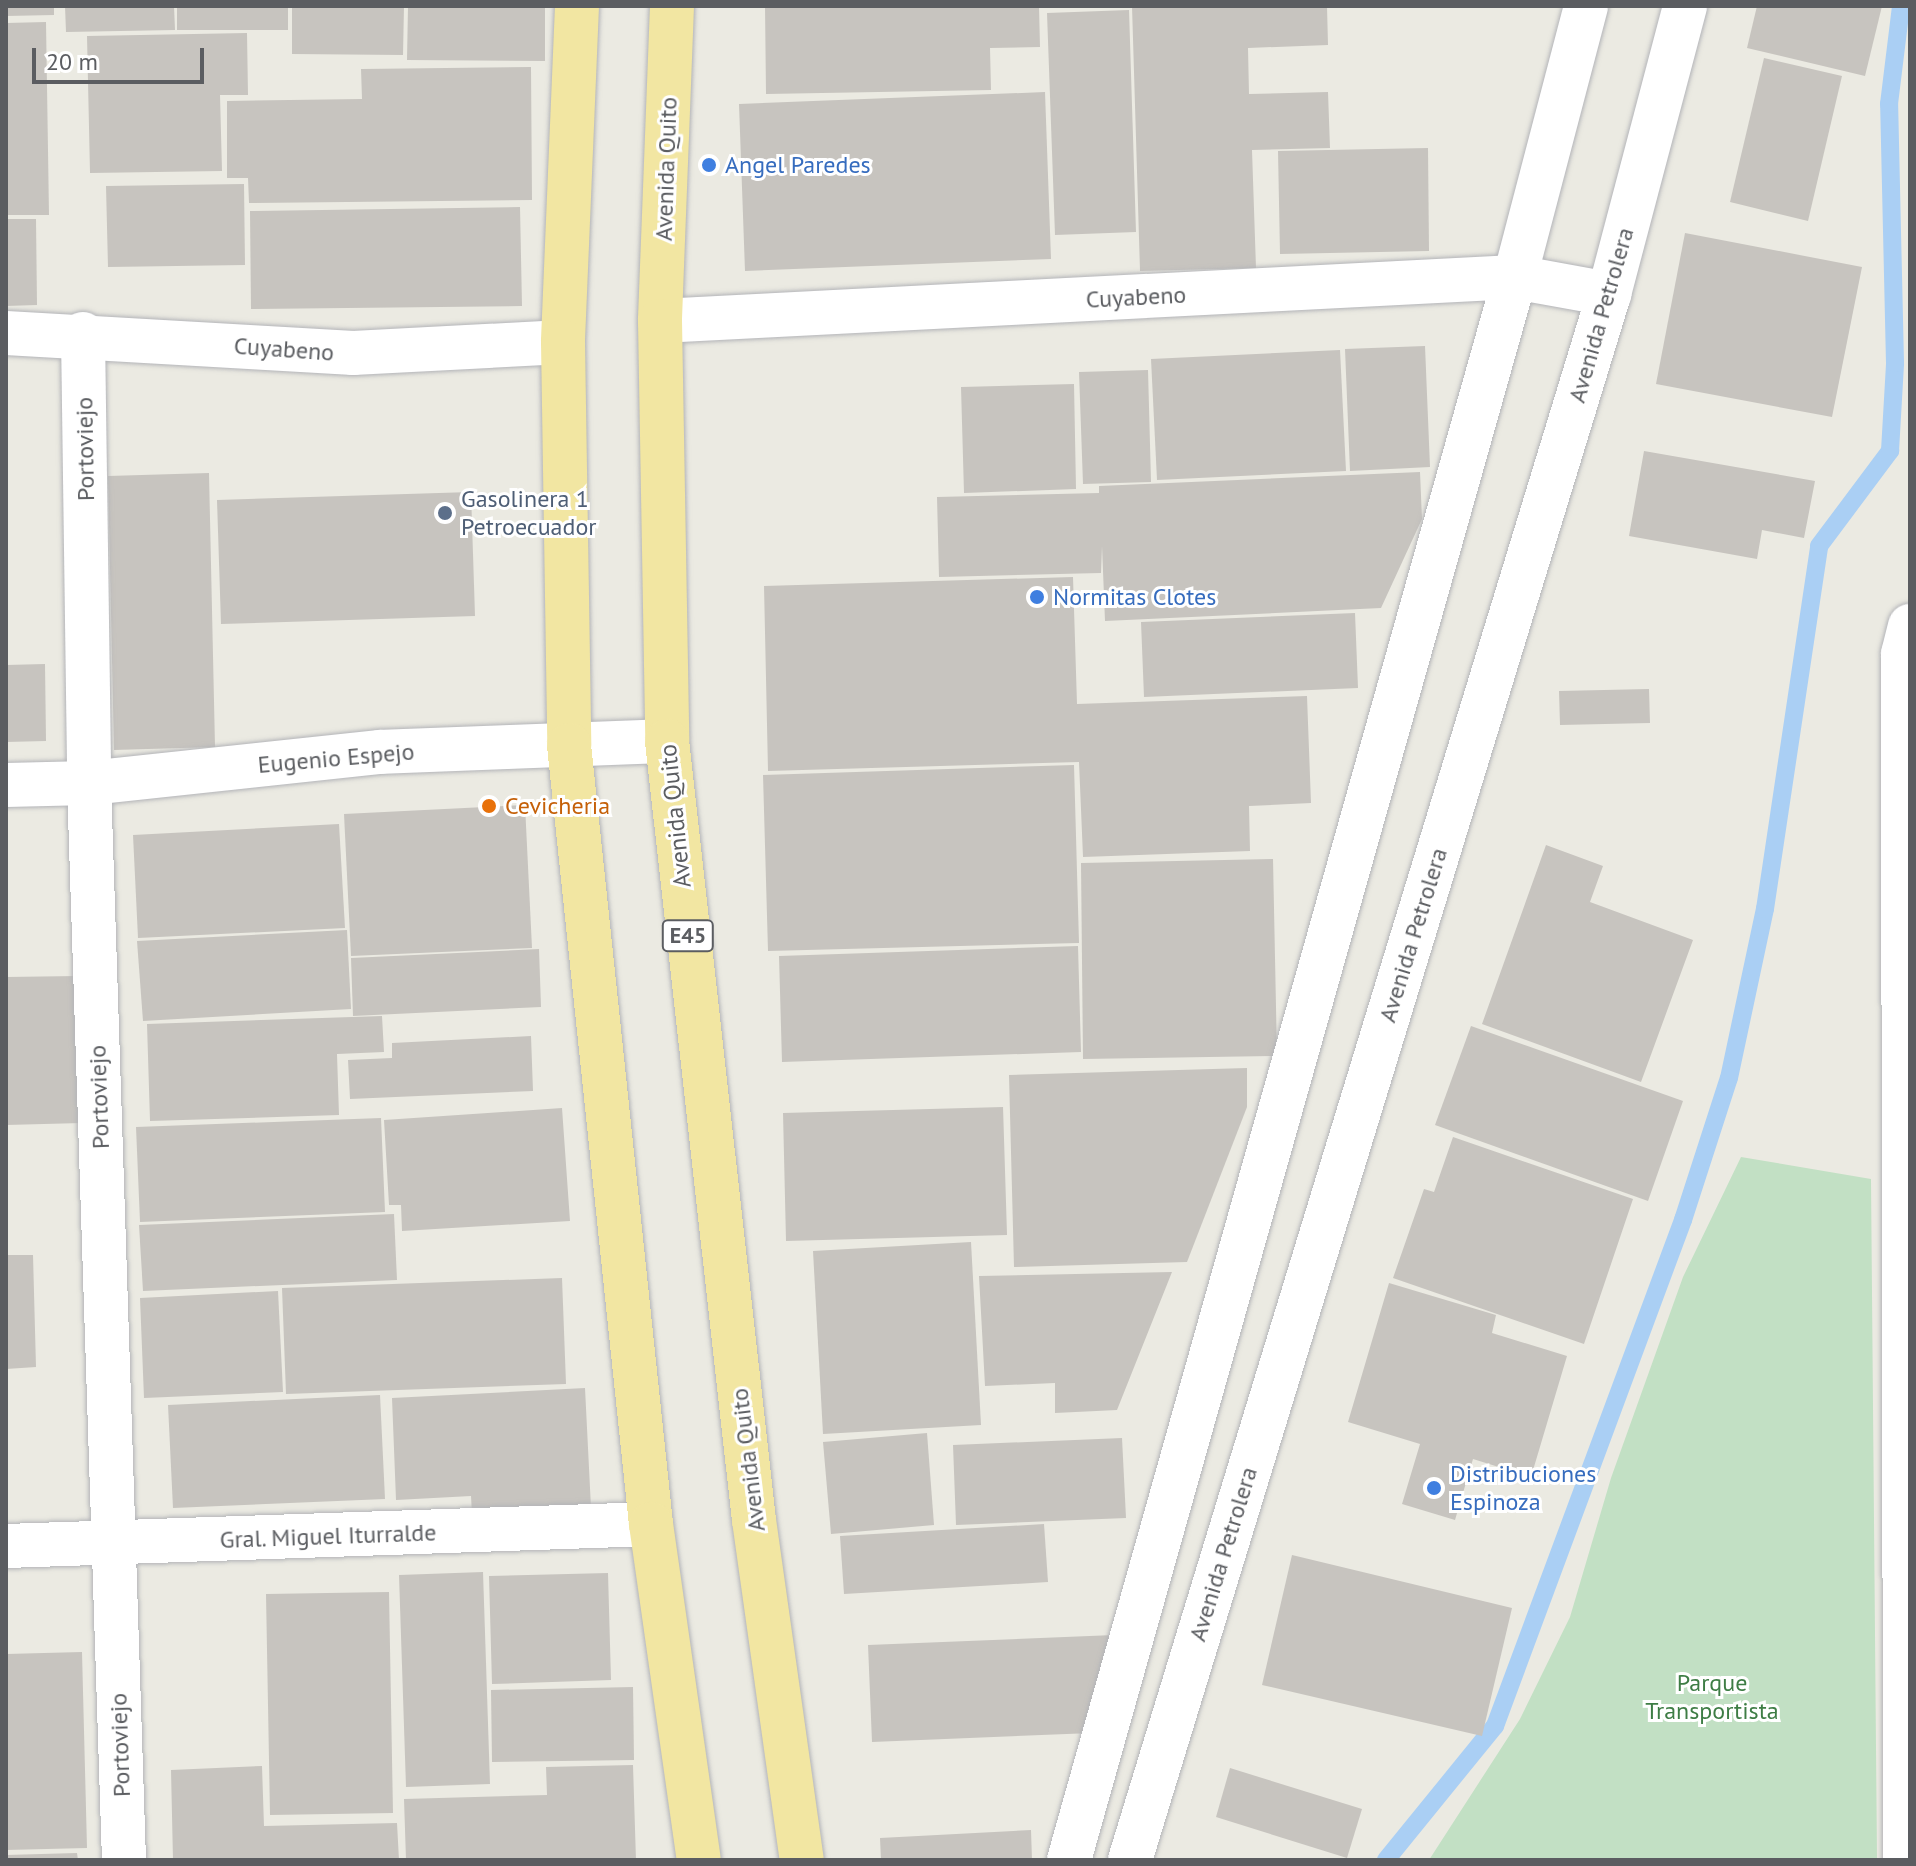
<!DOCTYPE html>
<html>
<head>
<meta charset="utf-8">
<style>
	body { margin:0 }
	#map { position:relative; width:1916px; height:1866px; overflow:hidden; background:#ebeae2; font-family:"PT Sans",sans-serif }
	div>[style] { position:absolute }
	.green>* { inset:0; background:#c2e0c4 }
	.stream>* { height:18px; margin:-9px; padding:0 9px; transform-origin:9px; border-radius:9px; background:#aacff4 }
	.building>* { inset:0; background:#c7c4bf }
	.roads { filter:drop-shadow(0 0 2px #b3b4b8) drop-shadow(0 0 2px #b3b4b8) }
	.minor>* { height:44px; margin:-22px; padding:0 22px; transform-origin:22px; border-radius:22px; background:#fff }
	.secondary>* { height:44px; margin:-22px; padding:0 22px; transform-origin:22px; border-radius:22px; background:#fff }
	.trunk>* { height:44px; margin:-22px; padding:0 22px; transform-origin:22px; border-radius:22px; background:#f2e6a2 }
	.dots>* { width:22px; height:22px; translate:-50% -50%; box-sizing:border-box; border:4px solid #fff; border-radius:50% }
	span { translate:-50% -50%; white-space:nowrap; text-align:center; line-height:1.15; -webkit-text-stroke:6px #fff; paint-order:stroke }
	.shield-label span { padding:2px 6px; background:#fff; border:2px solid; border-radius:6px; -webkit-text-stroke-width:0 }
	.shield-label { font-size:22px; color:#5b5d61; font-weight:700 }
	.shop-label { font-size:24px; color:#366cbe }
	.left { translate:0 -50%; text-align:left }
	.street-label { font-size:24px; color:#5b5d61 }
	.service-label { font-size:24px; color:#4e5e75 }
	.food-label { font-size:24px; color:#c56008 }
	.park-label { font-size:24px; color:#3e7d45 }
	.frame { position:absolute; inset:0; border:8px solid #5b5d61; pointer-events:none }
	.scale { position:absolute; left:32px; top:48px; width:172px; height:36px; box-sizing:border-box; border:4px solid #5b5d61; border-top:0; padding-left:10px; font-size:24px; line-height:28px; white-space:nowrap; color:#5b5d61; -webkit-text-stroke:6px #fff; paint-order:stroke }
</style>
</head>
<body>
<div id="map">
	<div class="green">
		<div style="clip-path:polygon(1741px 1157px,1871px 1179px,1877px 1860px,1429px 1860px,1520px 1719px,1570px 1617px,1611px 1478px,1683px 1277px)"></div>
	</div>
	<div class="stream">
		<div style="left:1386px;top:1860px;width:173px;rotate:-50.9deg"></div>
		<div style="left:1495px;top:1726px;width:540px;rotate:-69.62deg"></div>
		<div style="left:1683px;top:1220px;width:149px;rotate:-72.1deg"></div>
		<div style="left:1729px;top:1078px;width:173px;rotate:-78deg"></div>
		<div style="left:1765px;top:909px;width:367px;rotate:-81.5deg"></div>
		<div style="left:1819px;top:546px;width:119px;rotate:-53.2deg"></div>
		<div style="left:1890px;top:451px;width:88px;rotate:-86.7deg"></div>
		<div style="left:1895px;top:363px;width:259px;rotate:-91.3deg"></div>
		<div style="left:1889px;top:104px;width:99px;rotate:-83deg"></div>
	</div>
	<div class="building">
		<div style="clip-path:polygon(6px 6px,54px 6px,54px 15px,6px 16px)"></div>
		<div style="clip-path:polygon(65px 6px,174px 6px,175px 30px,66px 32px)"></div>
		<div style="clip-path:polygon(177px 6px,288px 6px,288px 30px,177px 30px)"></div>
		<div style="clip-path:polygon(292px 6px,404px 6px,403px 55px,292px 54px)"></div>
		<div style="clip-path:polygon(408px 6px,545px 6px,545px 61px,407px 60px)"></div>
		<div style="clip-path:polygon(765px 6px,1039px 6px,1040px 47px,990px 48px,991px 90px,766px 94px)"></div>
		<div style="clip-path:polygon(1132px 6px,1327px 6px,1328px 45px,1248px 48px,1249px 94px,1328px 92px,1330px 148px,1252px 150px,1256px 268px,1140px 271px)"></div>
		<div style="clip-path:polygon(1757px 6px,1882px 6px,1865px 76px,1747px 48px)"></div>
		<div style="clip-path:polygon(1129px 10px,1136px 232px,1055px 235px,1047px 13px)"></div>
		<div style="clip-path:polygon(46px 22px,49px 215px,6px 215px,6px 23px)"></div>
		<div style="clip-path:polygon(247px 33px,248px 95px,220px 95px,222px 171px,90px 173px,87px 36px)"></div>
		<div style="clip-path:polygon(1764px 58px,1842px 76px,1808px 221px,1730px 202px)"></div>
		<div style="clip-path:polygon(531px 67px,532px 200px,249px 203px,248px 178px,227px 178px,227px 101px,362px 99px,361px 69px)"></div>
		<div style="clip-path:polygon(1045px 92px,1051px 259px,745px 271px,739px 104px)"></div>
		<div style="clip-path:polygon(1428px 148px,1429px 251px,1280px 254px,1278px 151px)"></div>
		<div style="clip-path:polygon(244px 184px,245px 265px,108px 267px,106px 186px)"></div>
		<div style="clip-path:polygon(520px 207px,522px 306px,251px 309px,250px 211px)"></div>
		<div style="clip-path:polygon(6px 219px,36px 219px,37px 305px,6px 306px)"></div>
		<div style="clip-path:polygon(1685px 233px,1862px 267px,1832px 417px,1656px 384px)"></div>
		<div style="clip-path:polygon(1425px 346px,1430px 467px,1350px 471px,1345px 349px)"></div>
		<div style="clip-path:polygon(1340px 350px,1346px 471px,1157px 480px,1151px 359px)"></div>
		<div style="clip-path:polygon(1148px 370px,1151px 482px,1083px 484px,1079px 372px)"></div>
		<div style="clip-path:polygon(1074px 384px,1076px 489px,964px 493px,961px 387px)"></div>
		<div style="clip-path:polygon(1644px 451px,1815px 481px,1804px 538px,1762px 530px,1757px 559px,1629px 536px)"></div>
		<div style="clip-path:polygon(1420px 472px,1422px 519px,1381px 608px,1105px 621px,1102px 546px,1101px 573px,939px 577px,937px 497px,1099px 493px,1099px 486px)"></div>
		<div style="clip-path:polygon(209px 473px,215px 747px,114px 750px,108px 476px)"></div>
		<div style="clip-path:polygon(471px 492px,475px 616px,221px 624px,217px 500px)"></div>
		<div style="clip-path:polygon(1073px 577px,1077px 704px,1307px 696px,1311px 803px,1249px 806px,1250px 851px,1083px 857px,1079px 762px,768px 771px,764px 586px)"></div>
		<div style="clip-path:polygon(1355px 613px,1358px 688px,1144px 697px,1141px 622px)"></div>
		<div style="clip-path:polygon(45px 664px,46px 741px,6px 742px,6px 665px)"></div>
		<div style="clip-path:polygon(1649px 689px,1650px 723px,1560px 725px,1559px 691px)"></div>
		<div style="clip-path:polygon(1074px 765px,1079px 943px,768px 951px,763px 775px)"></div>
		<div style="clip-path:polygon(525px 805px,532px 948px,351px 956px,344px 814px)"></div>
		<div style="clip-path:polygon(339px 824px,345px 928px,138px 938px,133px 835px)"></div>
		<div style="clip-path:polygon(1546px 845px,1603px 866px,1590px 902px,1693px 940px,1641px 1082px,1482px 1024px)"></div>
		<div style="clip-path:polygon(1273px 859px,1277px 1056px,1083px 1059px,1081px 863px)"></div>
		<div style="clip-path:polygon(347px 930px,351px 1009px,143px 1021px,137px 941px)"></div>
		<div style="clip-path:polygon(1078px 946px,1081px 1052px,782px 1062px,779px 956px)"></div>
		<div style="clip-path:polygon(539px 949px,541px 1007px,353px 1016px,351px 958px)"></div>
		<div style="clip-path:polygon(78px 976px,82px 1123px,6px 1125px,6px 977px)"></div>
		<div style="clip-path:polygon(382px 1016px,384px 1052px,337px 1054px,339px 1115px,150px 1121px,147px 1024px)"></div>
		<div style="clip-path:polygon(1471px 1026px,1683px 1101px,1648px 1201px,1435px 1125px)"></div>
		<div style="clip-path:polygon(531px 1036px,533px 1091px,350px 1099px,348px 1060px,392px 1058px,392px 1043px)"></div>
		<div style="clip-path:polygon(1247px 1068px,1247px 1107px,1187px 1262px,1014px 1267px,1009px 1075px)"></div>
		<div style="clip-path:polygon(1003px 1107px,1007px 1235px,786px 1241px,783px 1113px)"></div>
		<div style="clip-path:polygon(562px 1108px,570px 1221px,402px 1231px,401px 1205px,389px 1205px,384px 1120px)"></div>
		<div style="clip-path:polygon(381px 1118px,385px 1212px,140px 1222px,136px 1127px)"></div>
		<div style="clip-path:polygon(1453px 1137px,1633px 1199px,1584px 1344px,1393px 1278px,1424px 1189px,1434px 1192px)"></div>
		<div style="clip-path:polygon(394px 1214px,397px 1280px,143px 1291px,139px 1225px)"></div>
		<div style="clip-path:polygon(971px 1242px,981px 1425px,823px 1434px,813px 1251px)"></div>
		<div style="clip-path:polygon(6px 1255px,33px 1255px,36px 1367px,6px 1369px)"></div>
		<div style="clip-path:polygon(1172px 1272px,1117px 1410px,1055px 1413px,1055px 1383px,985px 1386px,979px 1276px)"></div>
		<div style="clip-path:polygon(562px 1278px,566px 1384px,286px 1394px,282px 1288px)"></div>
		<div style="clip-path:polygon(1389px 1283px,1496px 1315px,1492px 1333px,1567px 1356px,1531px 1477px,1473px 1459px,1455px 1520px,1402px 1504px,1420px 1444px,1348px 1422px)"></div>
		<div style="clip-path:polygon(278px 1291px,283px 1392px,144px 1398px,140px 1298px)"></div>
		<div style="clip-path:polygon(585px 1388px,591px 1508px,472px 1514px,471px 1496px,396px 1500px,392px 1398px)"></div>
		<div style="clip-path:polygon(380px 1395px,385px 1499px,173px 1508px,168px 1405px)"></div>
		<div style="clip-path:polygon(927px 1433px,934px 1525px,831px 1534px,823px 1442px)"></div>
		<div style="clip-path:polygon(1122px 1438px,1126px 1518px,956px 1525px,953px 1445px)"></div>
		<div style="clip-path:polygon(1044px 1524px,1048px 1582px,844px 1594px,840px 1536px)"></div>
		<div style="clip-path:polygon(1292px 1555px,1512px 1608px,1482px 1736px,1262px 1685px)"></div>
		<div style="clip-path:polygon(483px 1572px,490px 1784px,406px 1787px,399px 1575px)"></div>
		<div style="clip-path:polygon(608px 1573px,611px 1680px,492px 1684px,489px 1576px)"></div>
		<div style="clip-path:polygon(389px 1592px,393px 1813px,270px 1815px,266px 1594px)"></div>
		<div style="clip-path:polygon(1114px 1635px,1092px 1733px,872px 1742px,868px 1645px)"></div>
		<div style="clip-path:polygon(82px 1652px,87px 1848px,6px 1850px,6px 1654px)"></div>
		<div style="clip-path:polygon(633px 1687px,634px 1760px,492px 1762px,491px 1690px)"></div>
		<div style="clip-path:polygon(633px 1765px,636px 1860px,406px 1860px,404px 1799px,547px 1795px,546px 1767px)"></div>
		<div style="clip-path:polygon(262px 1766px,264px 1826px,397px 1823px,399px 1860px,173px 1860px,171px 1770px)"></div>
		<div style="clip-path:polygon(1230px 1768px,1362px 1809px,1347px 1858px,1216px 1817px)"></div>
		<div style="clip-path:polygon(1031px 1830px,1032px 1860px,881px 1860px,880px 1838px)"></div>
		<div style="clip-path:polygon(77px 1853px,78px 1860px,6px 1860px,6px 1855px)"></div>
	</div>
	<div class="roads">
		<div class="minor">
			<div style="left:660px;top:321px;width:856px;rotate:-2.95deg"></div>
			<div style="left:1515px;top:277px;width:96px;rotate:10.3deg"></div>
			<div style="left:6px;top:333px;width:348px;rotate:3.3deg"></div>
			<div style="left:353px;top:353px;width:210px;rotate:-3deg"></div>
			<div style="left:83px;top:334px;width:449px;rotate:89.2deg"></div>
			<div style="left:89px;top:783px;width:1078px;rotate:88.14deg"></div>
			<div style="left:6px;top:785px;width:83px;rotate:-1.4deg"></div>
			<div style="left:89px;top:783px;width:293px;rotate:-6.1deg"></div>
			<div style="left:380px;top:752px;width:287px;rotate:-2.2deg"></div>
			<div style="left:6px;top:1546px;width:645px;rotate:-1.95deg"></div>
			<div style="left:1905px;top:1860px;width:1206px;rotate:-90.1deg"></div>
			<div style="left:1903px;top:654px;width:29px;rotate:-76deg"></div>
		</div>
		<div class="secondary">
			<div style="left:1069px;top:1860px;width:1645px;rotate:-74.27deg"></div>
			<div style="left:1515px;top:277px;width:280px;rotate:-75.3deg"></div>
			<div style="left:1130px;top:1860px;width:1638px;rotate:-72.99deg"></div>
			<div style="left:1609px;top:294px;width:298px;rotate:-75.2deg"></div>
		</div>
		<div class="trunk">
			<div style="left:577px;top:6px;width:336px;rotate:92.4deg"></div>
			<div style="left:563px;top:342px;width:403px;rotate:89.1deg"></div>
			<div style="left:569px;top:745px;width:783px;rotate:83.99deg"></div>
			<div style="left:651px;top:1524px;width:339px;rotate:81.9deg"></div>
			<div style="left:672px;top:6px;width:315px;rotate:92.2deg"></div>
			<div style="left:660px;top:321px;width:420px;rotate:89deg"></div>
			<div style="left:667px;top:741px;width:784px;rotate:83.63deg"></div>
			<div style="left:754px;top:1520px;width:343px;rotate:82deg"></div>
		</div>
	</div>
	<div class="dots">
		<div style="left:709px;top:165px;background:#3f7fe0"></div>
		<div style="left:445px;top:513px;background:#5c6f8a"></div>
		<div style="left:1037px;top:597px;background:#3f7fe0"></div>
		<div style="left:489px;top:806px;background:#e8710a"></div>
		<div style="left:1434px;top:1488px;background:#3f7fe0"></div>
	</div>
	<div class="shield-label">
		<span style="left:688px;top:936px">E45</span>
	</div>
	<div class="shop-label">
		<span class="left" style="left:725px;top:165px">Angel Paredes</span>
		<span class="left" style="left:1053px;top:597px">Normitas Clotes</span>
		<span class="left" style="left:1450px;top:1488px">Distribuciones<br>Espinoza</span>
	</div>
	<div class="street-label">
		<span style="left:666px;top:169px;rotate:-88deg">Avenida Quito</span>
		<span style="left:1136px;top:297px;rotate:-3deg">Cuyabeno</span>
		<span style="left:1601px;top:315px;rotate:-74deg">Avenida Petrolera</span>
		<span style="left:284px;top:349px;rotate:4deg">Cuyabeno</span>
		<span style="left:85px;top:449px;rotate:-91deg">Portoviejo</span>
		<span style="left:336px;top:758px;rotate:-5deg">Eugenio Espejo</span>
		<span style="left:675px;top:816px;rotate:-96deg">Avenida Quito</span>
		<span style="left:1413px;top:935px;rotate:-73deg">Avenida Petrolera</span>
		<span style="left:99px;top:1097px;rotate:-92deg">Portoviejo</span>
		<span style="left:748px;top:1460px;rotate:-97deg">Avenida Quito</span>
		<span style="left:328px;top:1536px;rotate:-2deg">Gral. Miguel Iturralde</span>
		<span style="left:1223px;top:1554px;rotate:-73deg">Avenida Petrolera</span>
		<span style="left:120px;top:1745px;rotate:-92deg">Portoviejo</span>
	</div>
	<div class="service-label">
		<span class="left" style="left:461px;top:513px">Gasolinera 1<br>Petroecuador</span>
	</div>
	<div class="food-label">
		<span class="left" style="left:505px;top:806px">Cevicheria</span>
	</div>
	<div class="park-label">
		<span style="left:1712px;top:1697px">Parque<br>Transportista</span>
	</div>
	<div class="frame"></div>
	<div class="scale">20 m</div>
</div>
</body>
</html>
